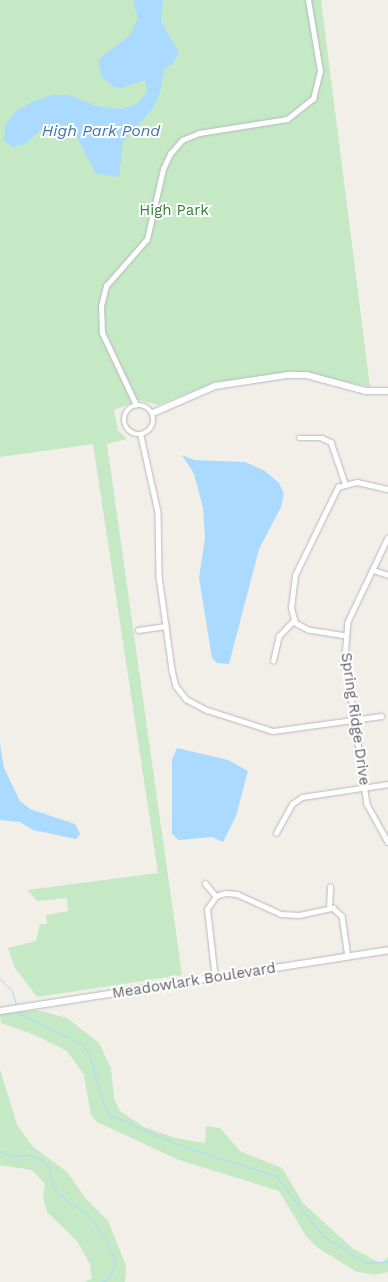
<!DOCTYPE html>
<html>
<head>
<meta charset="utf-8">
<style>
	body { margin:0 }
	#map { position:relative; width:388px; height:1282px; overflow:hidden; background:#f1efe8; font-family:"Work Sans",sans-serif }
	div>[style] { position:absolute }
	.green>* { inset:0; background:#c5e8c5 }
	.water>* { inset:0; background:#aadaff }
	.stream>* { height:1px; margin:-0.5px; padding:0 0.5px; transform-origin:0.5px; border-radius:0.5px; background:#aadaff }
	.roads { filter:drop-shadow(0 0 1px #b5b8bc) drop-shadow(0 0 1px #b5b8bc) }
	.minor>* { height:4.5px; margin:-2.25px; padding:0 2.25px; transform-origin:2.25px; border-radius:2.25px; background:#fff }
	.minor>.ring { margin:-2.25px; padding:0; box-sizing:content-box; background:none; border:4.5px solid #fff; border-radius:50% }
	.tertiary>* { height:5.5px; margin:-2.75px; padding:0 2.75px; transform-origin:2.75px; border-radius:2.75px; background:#fff }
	span { translate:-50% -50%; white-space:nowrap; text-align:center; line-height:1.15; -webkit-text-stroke:4px #fff; paint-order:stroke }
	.park-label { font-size:15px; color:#348238 }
	.street-label { font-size:15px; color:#5f6368 }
	.water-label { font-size:16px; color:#4174aa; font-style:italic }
</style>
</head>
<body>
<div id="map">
	<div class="green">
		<div style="clip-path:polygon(0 0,321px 0,370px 387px,295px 371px,213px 383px,158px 405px,139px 400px,114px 410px,118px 430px,127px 439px,107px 444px,182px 975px,37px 997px,15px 968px,8px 948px,36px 941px,40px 924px,47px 924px,46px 915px,68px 911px,67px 898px,37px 901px,27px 890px,158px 873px,93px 444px,0 457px)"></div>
		<div style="clip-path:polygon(36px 1010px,67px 1018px,99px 1043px,111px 1068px,114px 1099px,120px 1111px,144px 1127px,175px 1138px,205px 1143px,206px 1126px,220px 1128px,240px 1151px,282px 1168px,303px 1203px,352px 1248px,380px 1263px,388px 1257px,388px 1272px,374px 1275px,355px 1271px,318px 1248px,306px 1236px,279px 1191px,179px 1160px,97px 1122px,91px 1115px,84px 1075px,67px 1051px,35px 1035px,1px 1023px,0 1014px)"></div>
		<div style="clip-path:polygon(0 1069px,17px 1125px,32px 1146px,67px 1172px,86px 1199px,108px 1221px,126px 1266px,125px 1282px,85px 1282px,92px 1278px,90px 1264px,77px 1241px,47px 1212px,43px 1197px,45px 1184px,32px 1170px,0 1165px)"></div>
	</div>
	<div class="water">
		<div style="clip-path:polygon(133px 0,163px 0,161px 22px,179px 52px,173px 63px,164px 69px,160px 93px,152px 110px,123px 141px,119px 177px,95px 173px,77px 137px,64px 131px,53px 128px,40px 131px,25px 144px,12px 147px,4px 140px,5px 125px,17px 110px,32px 102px,52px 95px,69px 95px,96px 106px,122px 109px,137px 104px,147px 92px,145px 80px,122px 88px,114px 87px,102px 77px,99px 66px,100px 58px,129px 36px,138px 19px)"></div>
		<div style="clip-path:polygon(182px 455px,194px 460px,245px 462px,265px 471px,279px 483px,284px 494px,281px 507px,259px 549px,229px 664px,217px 663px,212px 658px,199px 578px,205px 538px,203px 508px,194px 474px)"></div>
		<div style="clip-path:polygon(0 744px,4px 768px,20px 801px,30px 809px,75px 824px,80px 834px,76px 839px,33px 830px,20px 822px,0 820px)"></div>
		<div style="clip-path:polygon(177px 748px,228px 760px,248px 771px,236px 816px,223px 842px,212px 837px,179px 840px,172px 834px,172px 760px)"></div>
	</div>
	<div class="stream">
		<div style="left:0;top:979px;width:17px;rotate:45deg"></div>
		<div style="left:12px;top:991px;width:14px;rotate:73deg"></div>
		<div style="left:18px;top:1013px;width:71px;rotate:25.8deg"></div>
		<div style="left:82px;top:1044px;width:12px;rotate:55deg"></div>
		<div style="left:89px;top:1054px;width:53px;rotate:73.6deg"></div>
		<div style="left:104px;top:1105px;width:12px;rotate:59deg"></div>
		<div style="left:110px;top:1115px;width:78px;rotate:23.3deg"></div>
		<div style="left:182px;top:1146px;width:99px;rotate:17.7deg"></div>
		<div style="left:276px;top:1176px;width:75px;rotate:52.1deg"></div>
		<div style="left:322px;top:1235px;width:52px;rotate:32.5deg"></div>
		<div style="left:366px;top:1263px;width:22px;rotate:-3deg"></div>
		<div style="left:0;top:1151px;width:13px;rotate:23deg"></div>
		<div style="left:12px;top:1156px;width:19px;rotate:-3deg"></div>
		<div style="left:31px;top:1155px;width:13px;rotate:27deg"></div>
		<div style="left:43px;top:1161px;width:9px;rotate:49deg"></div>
		<div style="left:49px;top:1168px;width:21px;rotate:76deg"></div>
		<div style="left:54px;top:1188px;width:21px;rotate:45deg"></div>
		<div style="left:69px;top:1203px;width:19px;rotate:28deg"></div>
		<div style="left:86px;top:1212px;width:34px;rotate:54deg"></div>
		<div style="left:106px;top:1240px;width:26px;rotate:67deg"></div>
		<div style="left:116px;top:1264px;width:16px;rotate:117deg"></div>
		<div style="left:109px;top:1278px;width:9px;rotate:153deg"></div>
	</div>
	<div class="roads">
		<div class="minor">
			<div class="ring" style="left:124px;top:405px;width:25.5px;height:25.5px"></div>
			<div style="left:136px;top:405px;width:80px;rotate:-115.3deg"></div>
			<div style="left:102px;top:333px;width:27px;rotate:-92deg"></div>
			<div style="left:101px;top:306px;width:21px;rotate:-76deg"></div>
			<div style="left:106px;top:286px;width:62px;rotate:-48.9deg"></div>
			<div style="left:147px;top:239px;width:72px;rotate:-77.1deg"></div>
			<div style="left:163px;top:169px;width:17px;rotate:-65deg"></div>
			<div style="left:170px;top:154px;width:18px;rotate:-49deg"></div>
			<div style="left:182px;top:140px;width:18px;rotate:-22deg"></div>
			<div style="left:199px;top:133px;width:89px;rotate:-9deg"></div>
			<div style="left:287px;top:119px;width:33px;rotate:-38deg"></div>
			<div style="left:313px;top:99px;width:29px;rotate:-76deg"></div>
			<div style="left:320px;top:71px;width:72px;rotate:-99.6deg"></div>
			<div style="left:141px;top:436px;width:78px;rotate:77.4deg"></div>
			<div style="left:158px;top:512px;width:64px;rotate:89.1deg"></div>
			<div style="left:159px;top:576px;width:95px;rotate:82.1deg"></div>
			<div style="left:172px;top:670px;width:16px;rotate:76deg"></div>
			<div style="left:176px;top:686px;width:16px;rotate:52deg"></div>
			<div style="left:186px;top:699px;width:24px;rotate:28deg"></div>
			<div style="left:207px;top:710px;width:69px;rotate:17.7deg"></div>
			<div style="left:273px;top:731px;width:109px;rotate:-7.9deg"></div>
			<div style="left:299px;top:438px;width:23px"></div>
			<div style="left:322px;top:438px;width:10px;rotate:24deg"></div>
			<div style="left:331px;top:442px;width:43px;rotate:71.1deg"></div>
			<div style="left:388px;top:538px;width:93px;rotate:115.5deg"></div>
			<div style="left:348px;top:622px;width:33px;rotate:95deg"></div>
			<div style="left:345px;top:655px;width:151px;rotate:81.6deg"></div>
			<div style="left:367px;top:804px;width:43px;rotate:61.1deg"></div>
			<div style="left:373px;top:570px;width:16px;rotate:18deg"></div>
			<div style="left:138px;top:630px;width:28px;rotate:-8deg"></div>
			<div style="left:346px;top:636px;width:38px;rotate:-171deg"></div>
			<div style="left:308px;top:630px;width:15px;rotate:-152deg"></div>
			<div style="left:295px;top:623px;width:16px;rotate:-105deg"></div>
			<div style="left:291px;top:608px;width:33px;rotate:-83deg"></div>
			<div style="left:295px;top:575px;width:98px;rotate:-64deg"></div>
			<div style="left:338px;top:487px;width:20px;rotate:-15deg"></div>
			<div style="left:357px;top:482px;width:32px;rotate:13deg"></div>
			<div style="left:273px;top:661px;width:26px;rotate:-77deg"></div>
			<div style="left:279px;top:636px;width:22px;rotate:-47deg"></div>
			<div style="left:276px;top:833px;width:33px;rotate:-61deg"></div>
			<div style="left:292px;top:804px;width:12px;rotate:-35deg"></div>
			<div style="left:302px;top:797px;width:87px;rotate:-8.6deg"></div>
			<div style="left:205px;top:883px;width:17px;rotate:50deg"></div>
			<div style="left:329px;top:907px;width:20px;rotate:-87deg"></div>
			<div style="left:215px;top:979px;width:70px;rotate:-96.5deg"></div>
			<div style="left:207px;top:909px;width:16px;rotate:-55deg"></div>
			<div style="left:216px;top:896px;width:9px;rotate:-18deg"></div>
			<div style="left:225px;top:893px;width:12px;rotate:5deg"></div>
			<div style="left:237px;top:894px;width:48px;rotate:24.4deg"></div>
			<div style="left:281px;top:914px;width:18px;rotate:3deg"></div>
			<div style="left:299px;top:915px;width:35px;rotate:-12deg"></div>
			<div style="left:333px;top:908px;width:12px;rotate:42deg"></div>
			<div style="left:342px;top:916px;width:41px;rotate:81.7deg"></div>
		</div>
		<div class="tertiary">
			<div style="left:153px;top:413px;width:68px;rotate:-23.5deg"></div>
			<div style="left:215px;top:386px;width:74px;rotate:-8.6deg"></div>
			<div style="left:288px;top:375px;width:19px"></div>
			<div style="left:307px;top:375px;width:61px;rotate:15.2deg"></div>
			<div style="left:366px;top:391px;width:22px"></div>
			<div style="left:0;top:1011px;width:393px;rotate:-8.9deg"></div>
		</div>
	</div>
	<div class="park-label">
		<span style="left:174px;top:211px">High Park</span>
	</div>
	<div class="street-label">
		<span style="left:355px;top:719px;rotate:82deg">Spring Ridge Drive</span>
		<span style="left:194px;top:981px;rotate:-9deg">Meadowlark Boulevard</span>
	</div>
	<div class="water-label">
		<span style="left:101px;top:131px">High Park Pond</span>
	</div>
</div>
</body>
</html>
